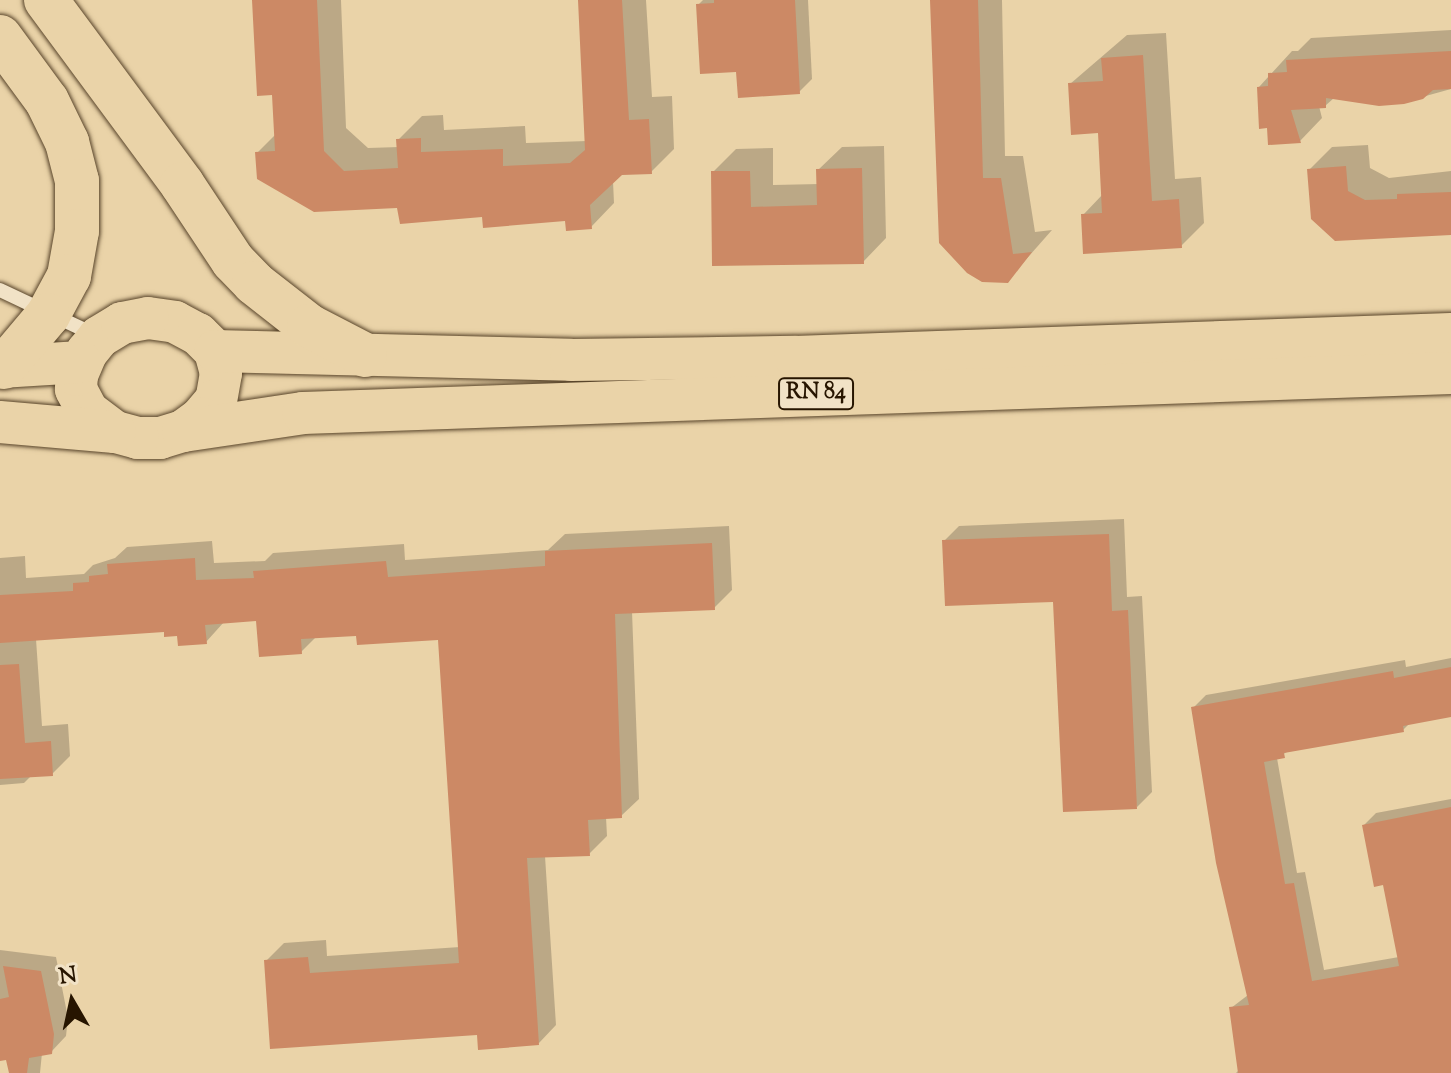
<!DOCTYPE html>
<html>
<head>
<meta charset="utf-8">
<style>
	body { margin:0 }
	#map { position:relative; width:1451px; height:1073px; overflow:hidden; background:#ead3a8; font-family:"Sorts Mill Goudy",serif }
	div>[style] { position:absolute }
	.shadow>* { inset:0; background:#0003 }
	.building>* { inset:0; background:#cc8965 }
	.roads { filter:drop-shadow(0 0 2px #58442a) drop-shadow(0 0 2px #58442a) }
	.lane>* { height:14px; margin:-7px; padding:0 7px; transform-origin:7px; border-radius:7px; background:#f1e2c6 }
	.primary>* { height:42px; margin:-21px; padding:0 21px; transform-origin:21px; border-radius:21px; background:#ead3a8 }
	.highway>* { height:44px; margin:-22px; padding:0 22px; transform-origin:22px; border-radius:22px; background:#ead3a8 }
	span { translate:-50% -50%; white-space:nowrap; text-align:center; line-height:1.15; -webkit-text-stroke:6px #f1e2c6; paint-order:stroke }
	.shield-label span { padding:2px 6px; background:#f1e2c6; border:2px solid; border-radius:6px; -webkit-text-stroke-width:0 }
	.shield-label { font-size:22px; color:#271500; font-weight:700 }
	.north { position:absolute; left:32px; top:961px; width:80px; height:80px; -webkit-text-stroke:6px #f1e2c6; paint-order:stroke; rotate:351deg; font-size:22px; font-weight:700; line-height:32px; text-align:center; color:#271500 }
	.north::after { content:''; display:block; margin:auto; width:28px; height:36px; background:#271500; clip-path:polygon(50% 0,100% 100%,50% 72%,0 100%) }
</style>
</head>
<body>
<div id="map">
	<div class="shadow">
		<div style="clip-path:polygon(254px 0,341px 0,346px 128px,368px 148px,399px 147px,398px 140px,422px 116px,443px 115px,444px 130px,525px 126px,526px 143px,587px 141px,580px 0,646px 0,652px 97px,672px 96px,674px 149px,651px 172px,621px 173px,613px 181px,614px 203px,591px 227px,567px 219px,398px 206px,257px 153px,276px 134px,274px 93px)"></div>
		<div style="clip-path:polygon(703px 0,808px 0,812px 79px,799px 92px,738px 70px,698px 5px)"></div>
		<div style="clip-path:polygon(932px 0,1002px 0,1005px 156px,1023px 156px,1035px 232px,1052px 230px,1007px 281px)"></div>
		<div style="clip-path:polygon(1451px 30px,1451px 89px,1404px 102px,1334px 98px,1325px 106px,1319px 106px,1322px 118px,1300px 141px,1269px 126px,1259px 87px,1292px 51px,1298px 51px,1311px 38px)"></div>
		<div style="clip-path:polygon(1166px 33px,1175px 179px,1201px 177px,1204px 223px,1181px 246px,1083px 215px,1103px 194px,1100px 131px,1070px 84px,1127px 35px)"></div>
		<div style="clip-path:polygon(1368px 145px,1370px 168px,1389px 178px,1451px 171px,1451px 233px,1336px 239px,1309px 170px,1332px 147px)"></div>
		<div style="clip-path:polygon(884px 146px,886px 238px,863px 262px,714px 264px,713px 172px,736px 149px,773px 148px,773px 185px,819px 184px,818px 170px,842px 147px)"></div>
		<div style="clip-path:polygon(1124px 519px,1127px 597px,1142px 596px,1152px 792px,1137px 807px,1055px 600px,944px 541px,959px 526px)"></div>
		<div style="clip-path:polygon(729px 526px,732px 590px,714px 608px,632px 611px,639px 799px,621px 816px,606px 817px,607px 836px,589px 854px,545px 856px,556px 1025px,539px 1043px,479px 1033px,266px 961px,284px 943px,326px 940px,327px 956px,460px 947px,440px 638px,358px 634px,317px 636px,301px 652px,258px 618px,224px 622px,206px 642px,166px 630px,36px 639px,42px 726px,68px 724px,70px 756px,52px 774px,32px 775px,24px 783px,0 785px,0 558px,25px 556px,26px 578px,84px 574px,93px 565px,115px 558px,127px 547px,212px 541px,214px 563px,265px 561px,273px 553px,404px 544px,405px 560px,548px 550px,565px 534px)"></div>
		<div style="clip-path:polygon(1451px 658px,1451px 715px,1411px 722px,1403px 730px,1290px 750px,1277px 758px,1297px 873px,1305px 872px,1324px 970px,1399px 957px,1385px 883px,1364px 825px,1376px 813px,1451px 799px,1451px 1073px,1236px 1073px,1240px 1069px,1231px 1008px,1248px 995px,1193px 708px,1206px 695px,1405px 660px,1406px 667px)"></div>
		<div style="clip-path:polygon(0 950px,56px 957px,68px 1018px,66px 1036px,51px 1052px,42px 1053px,40px 1073px,11px 1073px,8px 1057px,0 1059px)"></div>
	</div>
	<div class="building">
		<div style="clip-path:polygon(252px 0,317px 0,324px 151px,344px 171px,398px 168px,396px 139px,421px 138px,421px 152px,503px 149px,503px 166px,570px 163px,585px 150px,578px 0,622px 0,629px 120px,649px 119px,652px 174px,622px 175px,590px 205px,592px 229px,566px 231px,565px 221px,483px 228px,482px 217px,400px 224px,397px 208px,314px 212px,257px 179px,255px 152px,275px 151px,272px 95px,257px 96px)"></div>
		<div style="clip-path:polygon(714px 0,795px 0,800px 94px,738px 98px,736px 72px,700px 74px,696px 4px,714px 3px)"></div>
		<div style="clip-path:polygon(930px 0,978px 0,983px 178px,1001px 178px,1013px 254px,1032px 252px,1008px 283px,982px 282px,967px 273px,939px 243px)"></div>
		<div style="clip-path:polygon(1451px 51px,1451px 89px,1433px 90px,1423px 99px,1404px 104px,1379px 106px,1326px 98px,1326px 108px,1291px 110px,1301px 143px,1268px 145px,1267px 128px,1259px 129px,1257px 87px,1268px 86px,1268px 73px,1287px 72px,1286px 60px)"></div>
		<div style="clip-path:polygon(1143px 55px,1152px 201px,1179px 199px,1182px 248px,1083px 254px,1081px 214px,1102px 213px,1098px 133px,1071px 135px,1068px 83px,1103px 81px,1101px 58px)"></div>
		<div style="clip-path:polygon(1346px 166px,1348px 191px,1365px 200px,1397px 199px,1397px 194px,1451px 192px,1451px 235px,1335px 241px,1311px 219px,1307px 169px)"></div>
		<div style="clip-path:polygon(862px 168px,864px 264px,712px 266px,711px 171px,750px 171px,751px 207px,817px 205px,816px 169px)"></div>
		<div style="clip-path:polygon(1109px 534px,1112px 611px,1128px 610px,1137px 809px,1063px 812px,1053px 602px,945px 606px,942px 540px)"></div>
		<div style="clip-path:polygon(712px 543px,715px 610px,615px 614px,622px 818px,588px 820px,590px 856px,527px 858px,539px 1045px,478px 1050px,477px 1035px,270px 1049px,264px 960px,308px 957px,310px 973px,459px 963px,438px 640px,357px 645px,356px 636px,301px 639px,302px 654px,259px 657px,256px 621px,205px 625px,207px 644px,178px 646px,177px 636px,164px 637px,164px 632px,0 643px,0 595px,73px 591px,73px 583px,89px 582px,89px 576px,108px 574px,107px 564px,195px 558px,196px 580px,254px 578px,253px 571px,386px 561px,388px 577px,545px 566px,545px 551px)"></div>
		<div style="clip-path:polygon(19px 664px,25px 743px,51px 741px,53px 776px,0 779px,0 665px)"></div>
		<div style="clip-path:polygon(1451px 667px,1451px 717px,1403px 726px,1404px 732px,1284px 753px,1285px 758px,1264px 762px,1285px 884px,1294px 883px,1312px 981px,1399px 966px,1383px 885px,1374px 887px,1362px 825px,1451px 807px,1451px 1073px,1238px 1073px,1229px 1007px,1249px 1005px,1216px 863px,1191px 707px,1393px 671px,1394px 678px)"></div>
		<div style="clip-path:polygon(3px 966px,41px 971px,54px 1034px,52px 1054px,29px 1058px,27px 1073px,9px 1073px,6px 1060px,0 1061px,0 999px,9px 997px)"></div>
	</div>
	<div class="roads">
		<div class="lane">
			<div style="left:0;top:290px;width:105px;rotate:25.3deg"></div>
		</div>
		<div class="primary">
			<div style="left:148px;top:318px;width:27px;rotate:8deg"></div>
			<div style="left:175px;top:322px;width:26px;rotate:28deg"></div>
			<div style="left:198px;top:334px;width:24px;rotate:45deg"></div>
			<div style="left:215px;top:351px;width:23px;rotate:75deg"></div>
			<div style="left:221px;top:373px;width:27px;rotate:100deg"></div>
			<div style="left:216px;top:400px;width:23px;rotate:130deg"></div>
			<div style="left:201px;top:418px;width:22px;rotate:144deg"></div>
			<div style="left:183px;top:431px;width:24px;rotate:163deg"></div>
			<div style="left:160px;top:438px;width:22px;rotate:180deg"></div>
			<div style="left:138px;top:438px;width:24px;rotate:-165deg"></div>
			<div style="left:115px;top:432px;width:34px;rotate:-143deg"></div>
			<div style="left:88px;top:412px;width:26px;rotate:-118deg"></div>
			<div style="left:76px;top:389px;width:14px;rotate:-86deg"></div>
			<div style="left:77px;top:375px;width:25px;rotate:-67deg"></div>
			<div style="left:87px;top:352px;width:19px;rotate:-51deg"></div>
			<div style="left:99px;top:337px;width:27px;rotate:-31deg"></div>
			<div style="left:122px;top:323px;width:26px;rotate:-11deg"></div>
			<div style="left:215px;top:351px;width:356px;rotate:1.4deg"></div>
			<div style="left:571px;top:360px;width:224px;rotate:-0.8deg"></div>
			<div style="left:795px;top:357px;width:656px;rotate:-2.01deg"></div>
			<div style="left:0;top:367px;width:81px;rotate:-3.5deg"></div>
			<div style="left:0;top:422px;width:115px;rotate:5deg"></div>
			<div style="left:183px;top:431px;width:121px;rotate:-8.5deg"></div>
			<div style="left:303px;top:413px;width:1149px;rotate:-2deg"></div>
		</div>
		<div class="highway">
			<div style="left:46px;top:0;width:229px;rotate:53.5deg"></div>
			<div style="left:182px;top:184px;width:92px;rotate:56.5deg"></div>
			<div style="left:233px;top:261px;width:30px;rotate:46deg"></div>
			<div style="left:254px;top:283px;width:70px;rotate:38deg"></div>
			<div style="left:309px;top:326px;width:63px;rotate:27.4deg"></div>
			<div style="left:0;top:37px;width:79px;rotate:53.7deg"></div>
			<div style="left:47px;top:101px;width:46px;rotate:64deg"></div>
			<div style="left:67px;top:142px;width:40px;rotate:75.6deg"></div>
			<div style="left:77px;top:181px;width:50px;rotate:90deg"></div>
			<div style="left:77px;top:231px;width:46px;rotate:100.1deg"></div>
			<div style="left:69px;top:276px;width:44px;rotate:118.3deg"></div>
			<div style="left:48px;top:315px;width:68px;rotate:130.2deg"></div>
		</div>
	</div>
	<div class="shield-label">
		<span style="left:816px;top:394px">RN 84</span>
	</div>
	<div class="north">N</div>
</div>
</body>
</html>
